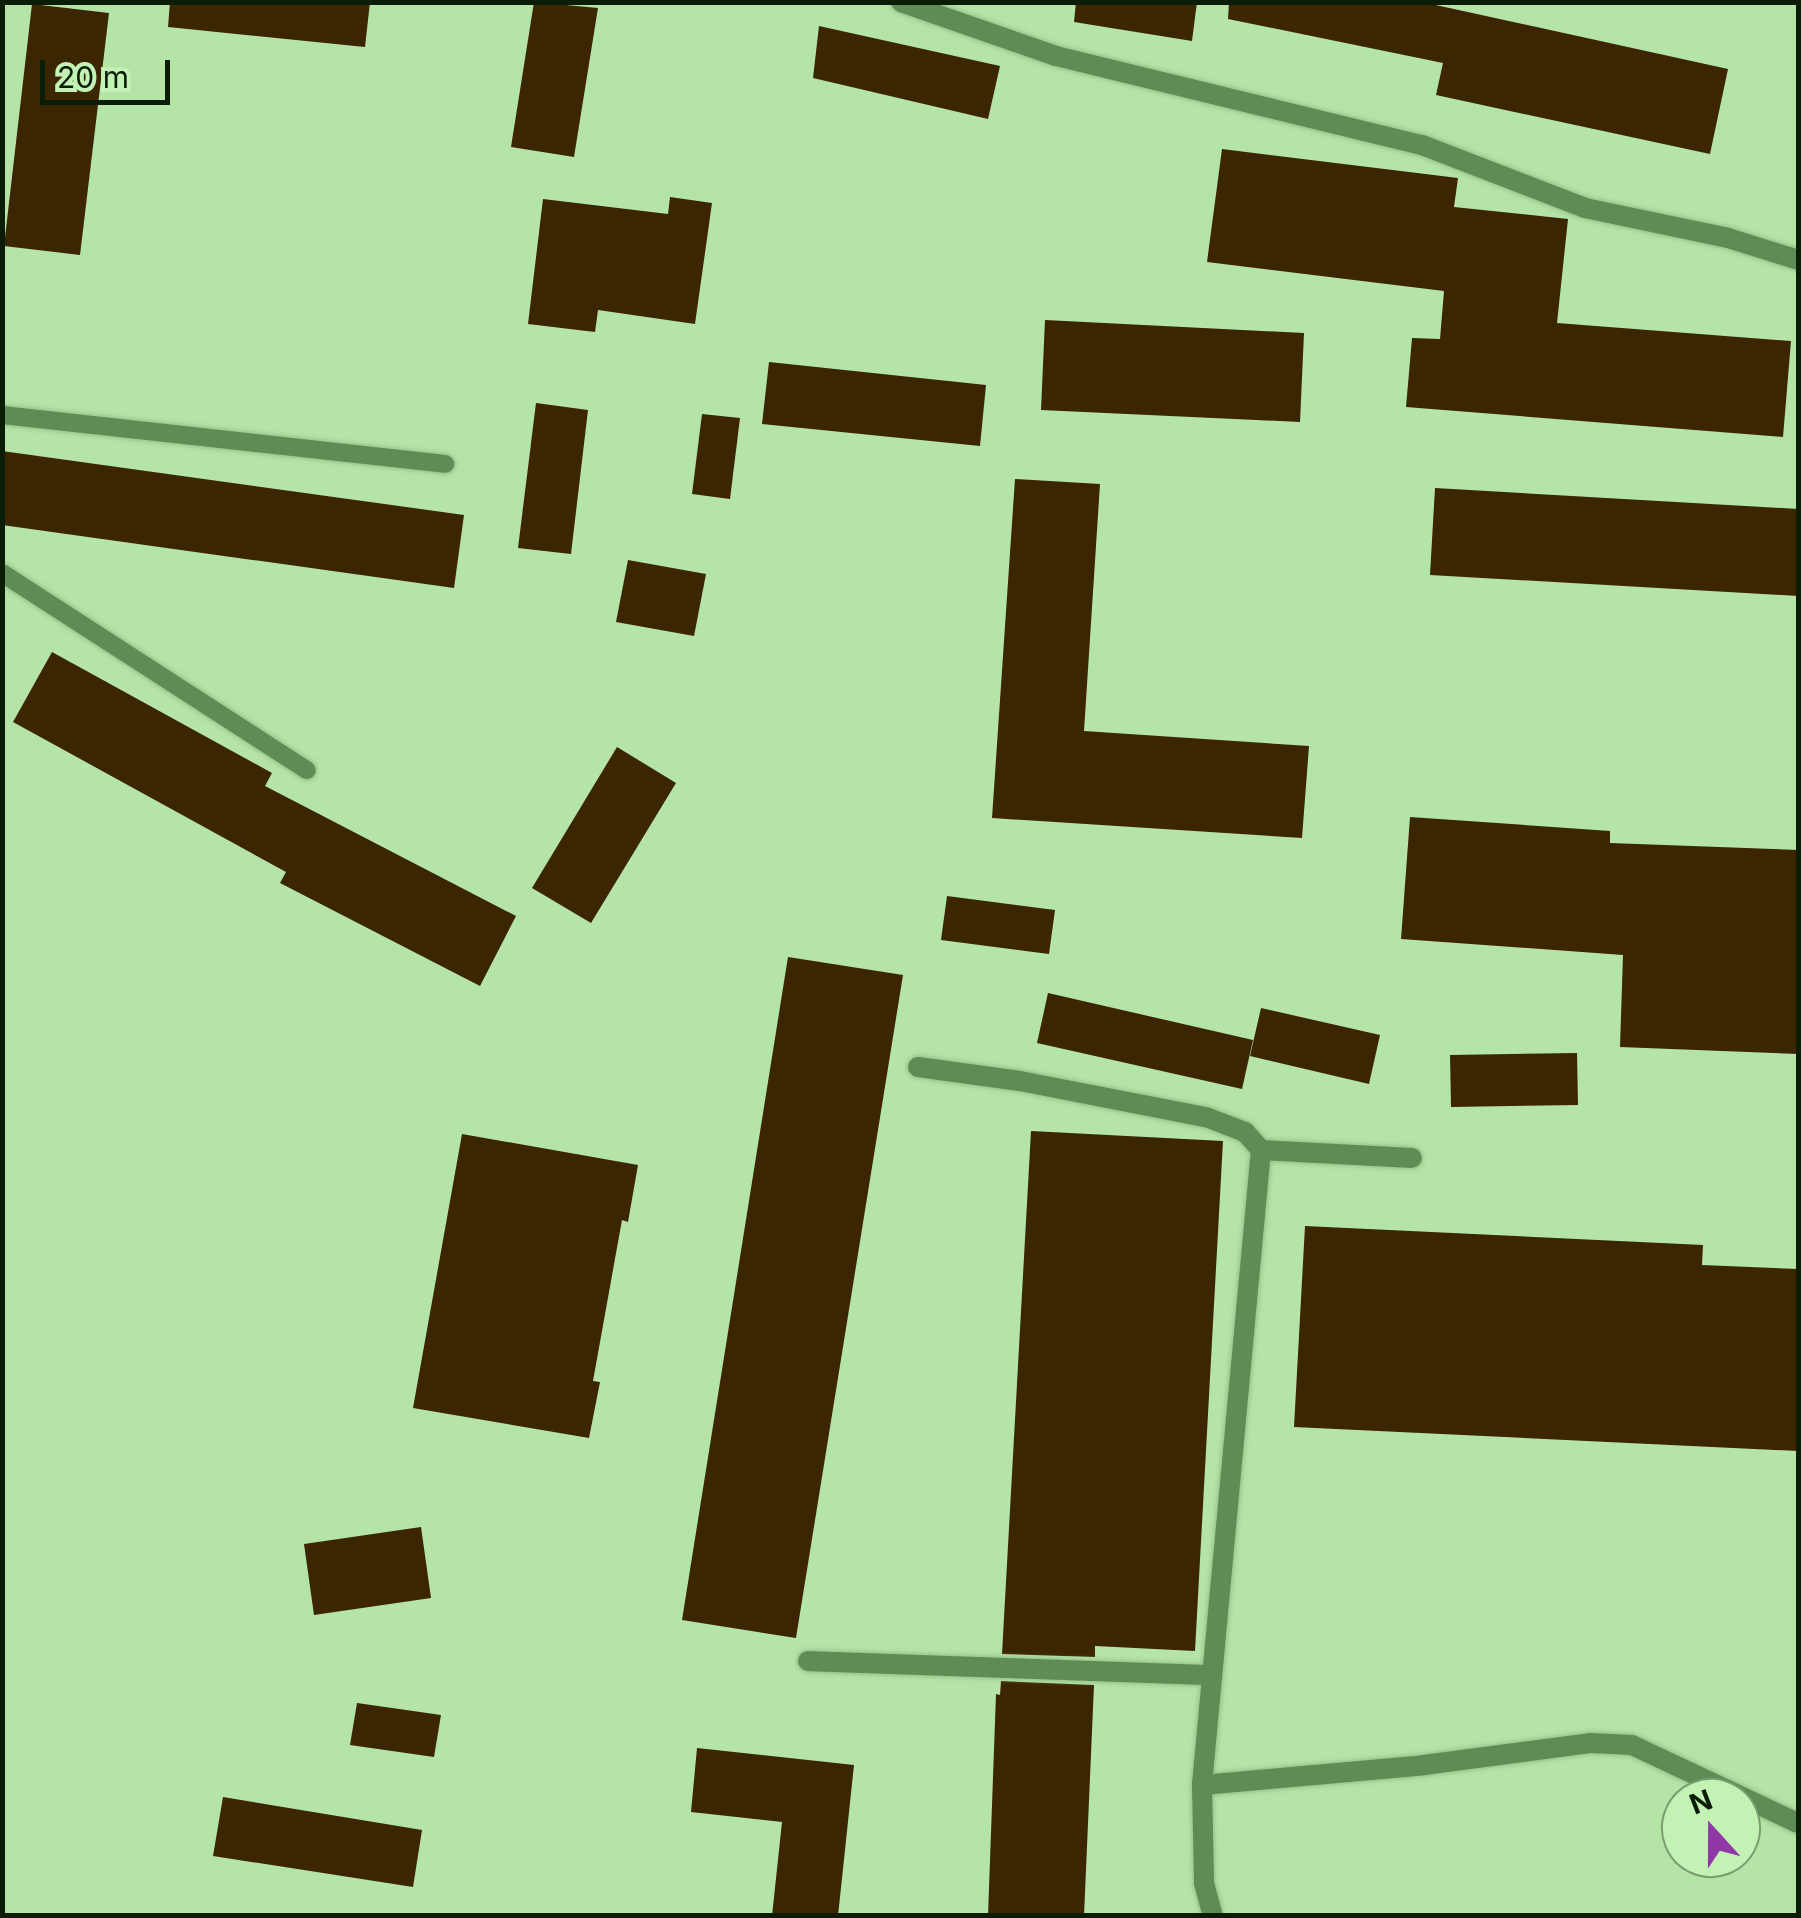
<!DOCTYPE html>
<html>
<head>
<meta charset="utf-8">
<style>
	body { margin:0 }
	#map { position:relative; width:1801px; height:1918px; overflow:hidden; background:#b5e4a7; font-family:Inter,sans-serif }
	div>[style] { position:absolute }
	.building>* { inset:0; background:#3b2600 }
	.roads { filter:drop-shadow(0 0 2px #97c08a) drop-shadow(0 0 2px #97c08a) }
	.service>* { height:18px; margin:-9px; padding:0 9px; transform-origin:9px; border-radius:9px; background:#5f8c52 }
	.minor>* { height:20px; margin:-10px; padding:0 10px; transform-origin:10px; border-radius:10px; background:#5f8c52 }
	span { translate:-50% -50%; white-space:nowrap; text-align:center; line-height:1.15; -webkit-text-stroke:10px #c2f2b4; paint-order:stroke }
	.frame { position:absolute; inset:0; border:5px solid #0c1d07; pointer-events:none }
	.north { position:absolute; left:1661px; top:1778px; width:100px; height:100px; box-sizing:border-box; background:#c2f2b4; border:2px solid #799d6f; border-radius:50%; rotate:339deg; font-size:28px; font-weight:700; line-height:40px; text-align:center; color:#0c1d07 }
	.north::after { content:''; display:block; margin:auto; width:35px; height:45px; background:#9039a6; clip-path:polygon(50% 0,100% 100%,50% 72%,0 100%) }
	.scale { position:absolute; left:40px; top:60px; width:130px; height:45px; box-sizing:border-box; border:5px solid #0c1d07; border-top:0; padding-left:12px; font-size:30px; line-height:35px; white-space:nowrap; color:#0c1d07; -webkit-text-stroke:8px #c2f2b4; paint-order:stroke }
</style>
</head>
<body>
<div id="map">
	<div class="building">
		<div style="clip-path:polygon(170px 2px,370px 2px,365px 47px,168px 27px)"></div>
		<div style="clip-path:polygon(534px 2px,598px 8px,574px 157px,511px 147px)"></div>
		<div style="clip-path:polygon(1076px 2px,1197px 2px,1192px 41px,1074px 22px)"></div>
		<div style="clip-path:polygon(1229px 2px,1422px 2px,1728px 69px,1710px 154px,1436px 95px,1443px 63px,1228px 19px)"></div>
		<div style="clip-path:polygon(32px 4px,109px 13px,80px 255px,4px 246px)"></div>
		<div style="clip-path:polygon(819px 26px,1000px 66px,988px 119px,813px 78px)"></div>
		<div style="clip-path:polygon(1222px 149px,1458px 178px,1454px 207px,1568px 219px,1557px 323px,1791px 341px,1783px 437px,1406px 407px,1412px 338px,1440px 339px,1444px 291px,1207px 262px)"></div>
		<div style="clip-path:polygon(670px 197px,712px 203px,695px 324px,598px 310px,595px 332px,528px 324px,543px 199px,668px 214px)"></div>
		<div style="clip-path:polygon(1045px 320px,1304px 333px,1300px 422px,1041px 410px)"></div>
		<div style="clip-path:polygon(769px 362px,986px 385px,980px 446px,762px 424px)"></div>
		<div style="clip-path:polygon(536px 403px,588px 410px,571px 554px,518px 548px)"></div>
		<div style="clip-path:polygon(702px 414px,740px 418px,730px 499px,692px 494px)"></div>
		<div style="clip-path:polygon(2px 451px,464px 515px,454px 588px,2px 525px)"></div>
		<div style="clip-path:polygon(1015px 479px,1100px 484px,1084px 731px,1309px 746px,1302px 838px,992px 818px)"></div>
		<div style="clip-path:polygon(1435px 488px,1798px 509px,1798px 596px,1430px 575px)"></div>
		<div style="clip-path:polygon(628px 560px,706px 574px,694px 636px,616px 622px)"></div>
		<div style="clip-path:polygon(52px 652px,272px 773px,265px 786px,516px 916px,480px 986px,280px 883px,286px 872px,13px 722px)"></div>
		<div style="clip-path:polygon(617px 747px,676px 783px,591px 923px,532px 888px)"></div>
		<div style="clip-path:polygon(1410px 817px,1610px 831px,1610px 843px,1798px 850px,1798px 1054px,1620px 1047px,1623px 955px,1401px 939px)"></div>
		<div style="clip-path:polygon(947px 896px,1055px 910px,1049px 954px,941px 940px)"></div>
		<div style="clip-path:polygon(788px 957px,903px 975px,796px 1638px,682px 1620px)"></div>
		<div style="clip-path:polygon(1048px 993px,1253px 1040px,1242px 1089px,1037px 1043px)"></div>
		<div style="clip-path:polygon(1261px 1008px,1380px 1035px,1369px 1084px,1250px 1056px)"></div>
		<div style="clip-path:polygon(1577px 1053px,1578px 1105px,1451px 1107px,1450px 1055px)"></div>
		<div style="clip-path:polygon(1031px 1131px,1223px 1141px,1195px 1651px,1095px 1646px,1095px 1657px,1002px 1654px)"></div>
		<div style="clip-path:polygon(462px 1134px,638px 1165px,628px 1222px,622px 1220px,593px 1381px,600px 1382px,589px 1438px,413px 1408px)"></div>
		<div style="clip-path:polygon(1305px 1226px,1703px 1245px,1702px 1265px,1798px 1269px,1798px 1451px,1294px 1427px)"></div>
		<div style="clip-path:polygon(421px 1527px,431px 1598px,314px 1615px,304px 1544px)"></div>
		<div style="clip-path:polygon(1001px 1681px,1094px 1685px,1084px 1916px,988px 1916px,996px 1694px,1000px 1695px)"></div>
		<div style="clip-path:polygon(357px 1703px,441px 1715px,434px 1757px,350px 1745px)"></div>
		<div style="clip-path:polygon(697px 1748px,854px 1765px,838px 1916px,772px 1916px,782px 1822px,691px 1812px)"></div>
		<div style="clip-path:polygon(223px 1797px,422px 1830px,413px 1887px,213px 1856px)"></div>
	</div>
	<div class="roads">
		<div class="service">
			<div style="left:2px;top:415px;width:446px;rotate:6.3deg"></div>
			<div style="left:2px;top:573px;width:363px;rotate:32.9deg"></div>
		</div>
		<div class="minor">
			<div style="left:901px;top:2px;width:164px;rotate:19.2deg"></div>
			<div style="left:1056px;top:56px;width:377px;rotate:13.7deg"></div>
			<div style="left:1422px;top:145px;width:175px;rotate:21.1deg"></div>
			<div style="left:1585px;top:208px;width:146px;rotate:11.8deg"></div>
			<div style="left:1728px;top:238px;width:73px;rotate:17.4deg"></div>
			<div style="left:918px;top:1067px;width:103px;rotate:7.8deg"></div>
			<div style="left:1020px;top:1081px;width:189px;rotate:11deg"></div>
			<div style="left:1206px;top:1117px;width:42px;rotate:21deg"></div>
			<div style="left:1245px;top:1132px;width:24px;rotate:48deg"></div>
			<div style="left:1261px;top:1150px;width:638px;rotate:95.31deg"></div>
			<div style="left:1202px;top:1785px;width:98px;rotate:88.8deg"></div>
			<div style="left:1204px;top:1883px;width:34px;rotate:75deg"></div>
			<div style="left:1261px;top:1150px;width:151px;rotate:3deg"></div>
			<div style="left:808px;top:1661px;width:404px;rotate:2deg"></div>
			<div style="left:1202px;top:1785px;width:223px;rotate:-5.1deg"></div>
			<div style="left:1424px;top:1765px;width:167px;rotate:-7.5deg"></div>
			<div style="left:1590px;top:1743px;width:42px;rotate:2.7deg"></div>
			<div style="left:1632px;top:1745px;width:183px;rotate:25.2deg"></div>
		</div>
	</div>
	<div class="frame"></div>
	<div class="north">N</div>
	<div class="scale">20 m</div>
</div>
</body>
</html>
